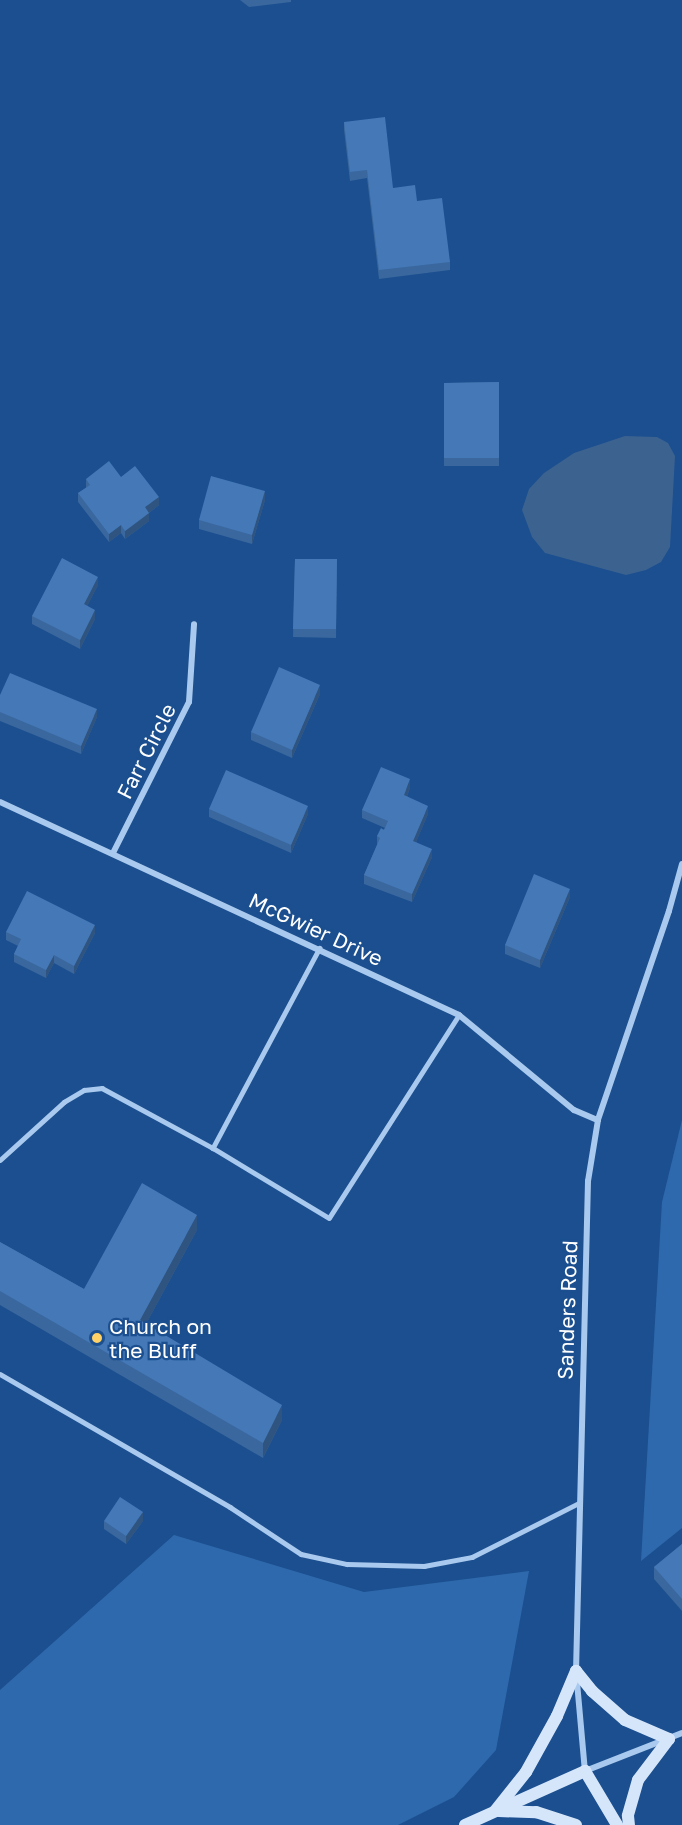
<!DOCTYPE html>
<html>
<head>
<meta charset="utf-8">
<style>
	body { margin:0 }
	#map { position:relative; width:682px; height:1825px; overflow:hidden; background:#1b4f8f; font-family:"Golos Text",sans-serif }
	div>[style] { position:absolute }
	.green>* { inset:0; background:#2e69ad }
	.water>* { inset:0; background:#3c6290 }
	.lane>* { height:4.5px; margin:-2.25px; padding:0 2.25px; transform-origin:2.25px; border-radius:2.25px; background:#a9c9ee }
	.street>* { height:6px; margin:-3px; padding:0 3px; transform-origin:3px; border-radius:3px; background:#a9c9ee }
	.secondary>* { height:12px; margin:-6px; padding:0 6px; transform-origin:6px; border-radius:6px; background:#d6e6fa }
	.wall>* { inset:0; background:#3a679d }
	.shaded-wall>* { inset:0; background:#305480 }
	.building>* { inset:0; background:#4478b7 }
	.dots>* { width:16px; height:16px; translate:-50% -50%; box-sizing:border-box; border:3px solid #1b4f8f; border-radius:50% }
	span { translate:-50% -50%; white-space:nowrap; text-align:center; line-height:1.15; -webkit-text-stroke:4.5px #1b4f8f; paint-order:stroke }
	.street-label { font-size:21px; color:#fff }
	.poi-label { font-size:21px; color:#fff }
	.left { translate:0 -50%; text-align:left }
</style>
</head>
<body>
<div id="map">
	<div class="green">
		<div style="clip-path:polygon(682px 1120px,682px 1528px,641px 1561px,662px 1202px)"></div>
		<div style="clip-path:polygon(174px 1535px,364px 1592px,529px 1571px,496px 1750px,454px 1797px,398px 1825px,0 1825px,0 1690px)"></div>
	</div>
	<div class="water">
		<div style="clip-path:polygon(625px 436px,657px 437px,668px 443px,675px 456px,670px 547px,661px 562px,646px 570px,626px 575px,545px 553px,532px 537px,522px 510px,529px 489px,544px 473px,574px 453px)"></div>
	</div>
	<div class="lane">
		<div style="left:320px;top:948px;width:227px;rotate:118.1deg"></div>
		<div style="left:213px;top:1148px;width:135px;rotate:31.1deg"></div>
		<div style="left:329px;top:1218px;width:241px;rotate:-57.4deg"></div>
		<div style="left:0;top:1160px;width:86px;rotate:-42.2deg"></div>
		<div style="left:64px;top:1102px;width:23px;rotate:-31deg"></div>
		<div style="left:84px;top:1090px;width:18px;rotate:-6deg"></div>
		<div style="left:102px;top:1088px;width:126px;rotate:28.4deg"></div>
		<div style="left:0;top:1374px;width:266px;rotate:30deg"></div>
		<div style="left:230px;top:1507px;width:85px;rotate:33.5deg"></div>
		<div style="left:301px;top:1554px;width:47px;rotate:12.3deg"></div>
		<div style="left:347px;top:1564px;width:77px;rotate:1.5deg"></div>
		<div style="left:424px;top:1566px;width:49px;rotate:-10.6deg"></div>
		<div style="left:472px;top:1557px;width:120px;rotate:-26.8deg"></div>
	</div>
	<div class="street">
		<div style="left:0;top:802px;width:506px;rotate:24.89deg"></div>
		<div style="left:459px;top:1015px;width:149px;rotate:39.6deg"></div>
		<div style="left:574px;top:1110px;width:26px;rotate:23deg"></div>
		<div style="left:113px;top:853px;width:169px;rotate:-63.3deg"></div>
		<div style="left:189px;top:702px;width:78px;rotate:-86.3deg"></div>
		<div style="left:682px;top:864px;width:49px;rotate:105.5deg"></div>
		<div style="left:669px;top:911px;width:221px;rotate:108.8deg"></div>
		<div style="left:598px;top:1120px;width:62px;rotate:99.3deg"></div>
		<div style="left:588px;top:1181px;width:490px;rotate:91.4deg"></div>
		<div style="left:576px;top:1671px;width:100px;rotate:84.9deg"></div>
		<div style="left:585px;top:1771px;width:104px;rotate:-21.4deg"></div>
	</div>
	<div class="secondary">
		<div style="left:495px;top:1811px;width:50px;rotate:-51.5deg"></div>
		<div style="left:526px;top:1772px;width:64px;rotate:-61deg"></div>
		<div style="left:557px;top:1716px;width:49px;rotate:-67.1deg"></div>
		<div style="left:576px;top:1671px;width:26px;rotate:51deg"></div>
		<div style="left:592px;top:1691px;width:44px;rotate:41.3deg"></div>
		<div style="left:625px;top:1720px;width:48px;rotate:23.4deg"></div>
		<div style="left:669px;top:1739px;width:51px;rotate:127.1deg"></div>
		<div style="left:638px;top:1780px;width:37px;rotate:106deg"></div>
		<div style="left:628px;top:1816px;width:9px;rotate:84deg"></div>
		<div style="left:499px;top:1811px;width:37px;rotate:2deg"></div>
		<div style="left:536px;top:1812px;width:42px;rotate:18deg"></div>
		<div style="left:465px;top:1825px;width:132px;rotate:-24.2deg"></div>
		<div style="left:585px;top:1771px;width:63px;rotate:59.3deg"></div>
	</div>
	<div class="wall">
		<div style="clip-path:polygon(240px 0,291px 0,291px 2px,249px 7px)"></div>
		<div style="clip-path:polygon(344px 122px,393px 188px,417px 201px,450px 262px,450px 270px,379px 279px,367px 178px,350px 181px,344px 130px)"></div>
		<div style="clip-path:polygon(499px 382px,499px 466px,444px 466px,444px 383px)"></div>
		<div style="clip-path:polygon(86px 479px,159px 505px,149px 513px,149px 521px,125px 539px,121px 533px,109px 542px,78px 502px,78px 493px,86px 488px)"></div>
		<div style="clip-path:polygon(265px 500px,252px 544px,199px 529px,199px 520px)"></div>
		<div style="clip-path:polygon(295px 559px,337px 559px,336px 638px,293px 637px)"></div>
		<div style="clip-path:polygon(98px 585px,87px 606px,95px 619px,80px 649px,32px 624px,32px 616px)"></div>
		<div style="clip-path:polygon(320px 694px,292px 758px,251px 740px,251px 732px)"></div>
		<div style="clip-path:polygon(0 695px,97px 717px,81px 754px,0 721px)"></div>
		<div style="clip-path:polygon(410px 788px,407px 796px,428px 814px,416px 842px,432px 857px,412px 902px,364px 884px,364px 875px,377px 845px,377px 836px,385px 828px,362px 818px,362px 810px)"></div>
		<div style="clip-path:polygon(209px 809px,308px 814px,291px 853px,209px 817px)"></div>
		<div style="clip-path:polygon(570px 897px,540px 968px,505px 954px,505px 945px)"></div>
		<div style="clip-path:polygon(6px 932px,95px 933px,74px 974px,54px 963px,46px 978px,14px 962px,14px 954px,18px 946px,6px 940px)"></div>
		<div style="clip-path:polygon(197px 1230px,146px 1324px,282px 1420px,263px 1458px,0 1305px,0 1242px,84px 1289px)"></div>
		<div style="clip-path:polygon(104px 1521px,143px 1521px,126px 1544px,104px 1529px)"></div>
		<div style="clip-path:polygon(682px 1544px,682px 1611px,654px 1579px,654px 1567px)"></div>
	</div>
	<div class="shaded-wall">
		<div style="clip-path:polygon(265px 491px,265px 500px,252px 544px,252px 535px)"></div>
		<div style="clip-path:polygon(159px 497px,159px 505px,145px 516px,145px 507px)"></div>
		<div style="clip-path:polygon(149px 513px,149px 521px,125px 539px,125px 531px)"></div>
		<div style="clip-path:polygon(121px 525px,121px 533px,109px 542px,109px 534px)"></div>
		<div style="clip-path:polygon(98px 577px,98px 585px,84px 613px,84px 604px)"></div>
		<div style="clip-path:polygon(95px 610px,95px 619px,80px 649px,80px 640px)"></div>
		<div style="clip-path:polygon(320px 685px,320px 694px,292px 758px,292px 750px)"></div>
		<div style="clip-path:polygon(97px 709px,97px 717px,81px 754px,81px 746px)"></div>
		<div style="clip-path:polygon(410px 779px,410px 788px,404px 803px,404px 795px)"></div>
		<div style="clip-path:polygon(308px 806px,308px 814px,291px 853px,291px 845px)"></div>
		<div style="clip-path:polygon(428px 806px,428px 814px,413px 849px,413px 841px)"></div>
		<div style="clip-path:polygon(432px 849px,432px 857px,412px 902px,412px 894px)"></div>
		<div style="clip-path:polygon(570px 889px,570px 897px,540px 968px,540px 960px)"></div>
		<div style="clip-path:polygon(95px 925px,95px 933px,74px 974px,74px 966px)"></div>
		<div style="clip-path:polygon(54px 955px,54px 963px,46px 978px,46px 970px)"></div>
		<div style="clip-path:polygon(197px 1215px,197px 1230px,140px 1335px,140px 1320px)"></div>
		<div style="clip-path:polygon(282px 1405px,282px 1420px,263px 1458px,263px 1443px)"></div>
		<div style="clip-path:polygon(143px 1512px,143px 1521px,126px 1544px,126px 1536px)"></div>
	</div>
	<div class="building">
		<div style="clip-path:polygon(385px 117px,393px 188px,415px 185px,417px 201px,442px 198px,450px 262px,379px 270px,367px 170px,350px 172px,344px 122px)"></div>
		<div style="clip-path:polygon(499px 382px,499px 458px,444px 458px,444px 383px)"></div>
		<div style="clip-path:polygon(109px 461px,121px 477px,135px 466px,159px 497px,145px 507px,149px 513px,125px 531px,121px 525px,109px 534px,78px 493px,90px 485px,86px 479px)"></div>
		<div style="clip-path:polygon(211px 476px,265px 491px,252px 535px,199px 520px)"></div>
		<div style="clip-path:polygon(62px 558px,98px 577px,84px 604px,95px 610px,80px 640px,32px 616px)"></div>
		<div style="clip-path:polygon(295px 559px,337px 559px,336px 629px,293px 629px)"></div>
		<div style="clip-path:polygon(279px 667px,320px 685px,292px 750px,251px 732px)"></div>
		<div style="clip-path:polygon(10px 673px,97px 709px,81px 746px,0 712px,0 695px)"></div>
		<div style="clip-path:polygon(381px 767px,410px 779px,404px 795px,428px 806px,413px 841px,432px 849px,412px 894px,364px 875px,380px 838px,377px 836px,381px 828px,384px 830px,388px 821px,362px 810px)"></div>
		<div style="clip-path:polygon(226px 770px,308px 806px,291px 845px,209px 809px)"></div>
		<div style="clip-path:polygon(534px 874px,570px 889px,540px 960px,505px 945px)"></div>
		<div style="clip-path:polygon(27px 891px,95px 925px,74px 966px,54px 955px,46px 970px,14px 954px,21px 939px,6px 932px)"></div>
		<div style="clip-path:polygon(142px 1183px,197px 1215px,140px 1320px,282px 1405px,263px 1443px,0 1291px,0 1242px,84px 1289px)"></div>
		<div style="clip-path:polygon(120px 1497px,143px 1512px,126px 1536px,104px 1521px)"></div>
		<div style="clip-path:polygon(682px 1544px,682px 1599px,654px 1567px)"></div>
	</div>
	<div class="dots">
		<div style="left:97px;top:1338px;background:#ffd166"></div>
	</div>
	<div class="street-label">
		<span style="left:146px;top:751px;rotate:-63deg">Farr Circle</span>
		<span style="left:316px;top:929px;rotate:25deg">McGwier Drive</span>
		<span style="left:567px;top:1310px;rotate:-88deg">Sanders Road</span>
	</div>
	<div class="poi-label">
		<span class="left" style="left:109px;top:1338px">Church on<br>the Bluff</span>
	</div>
</div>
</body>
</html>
